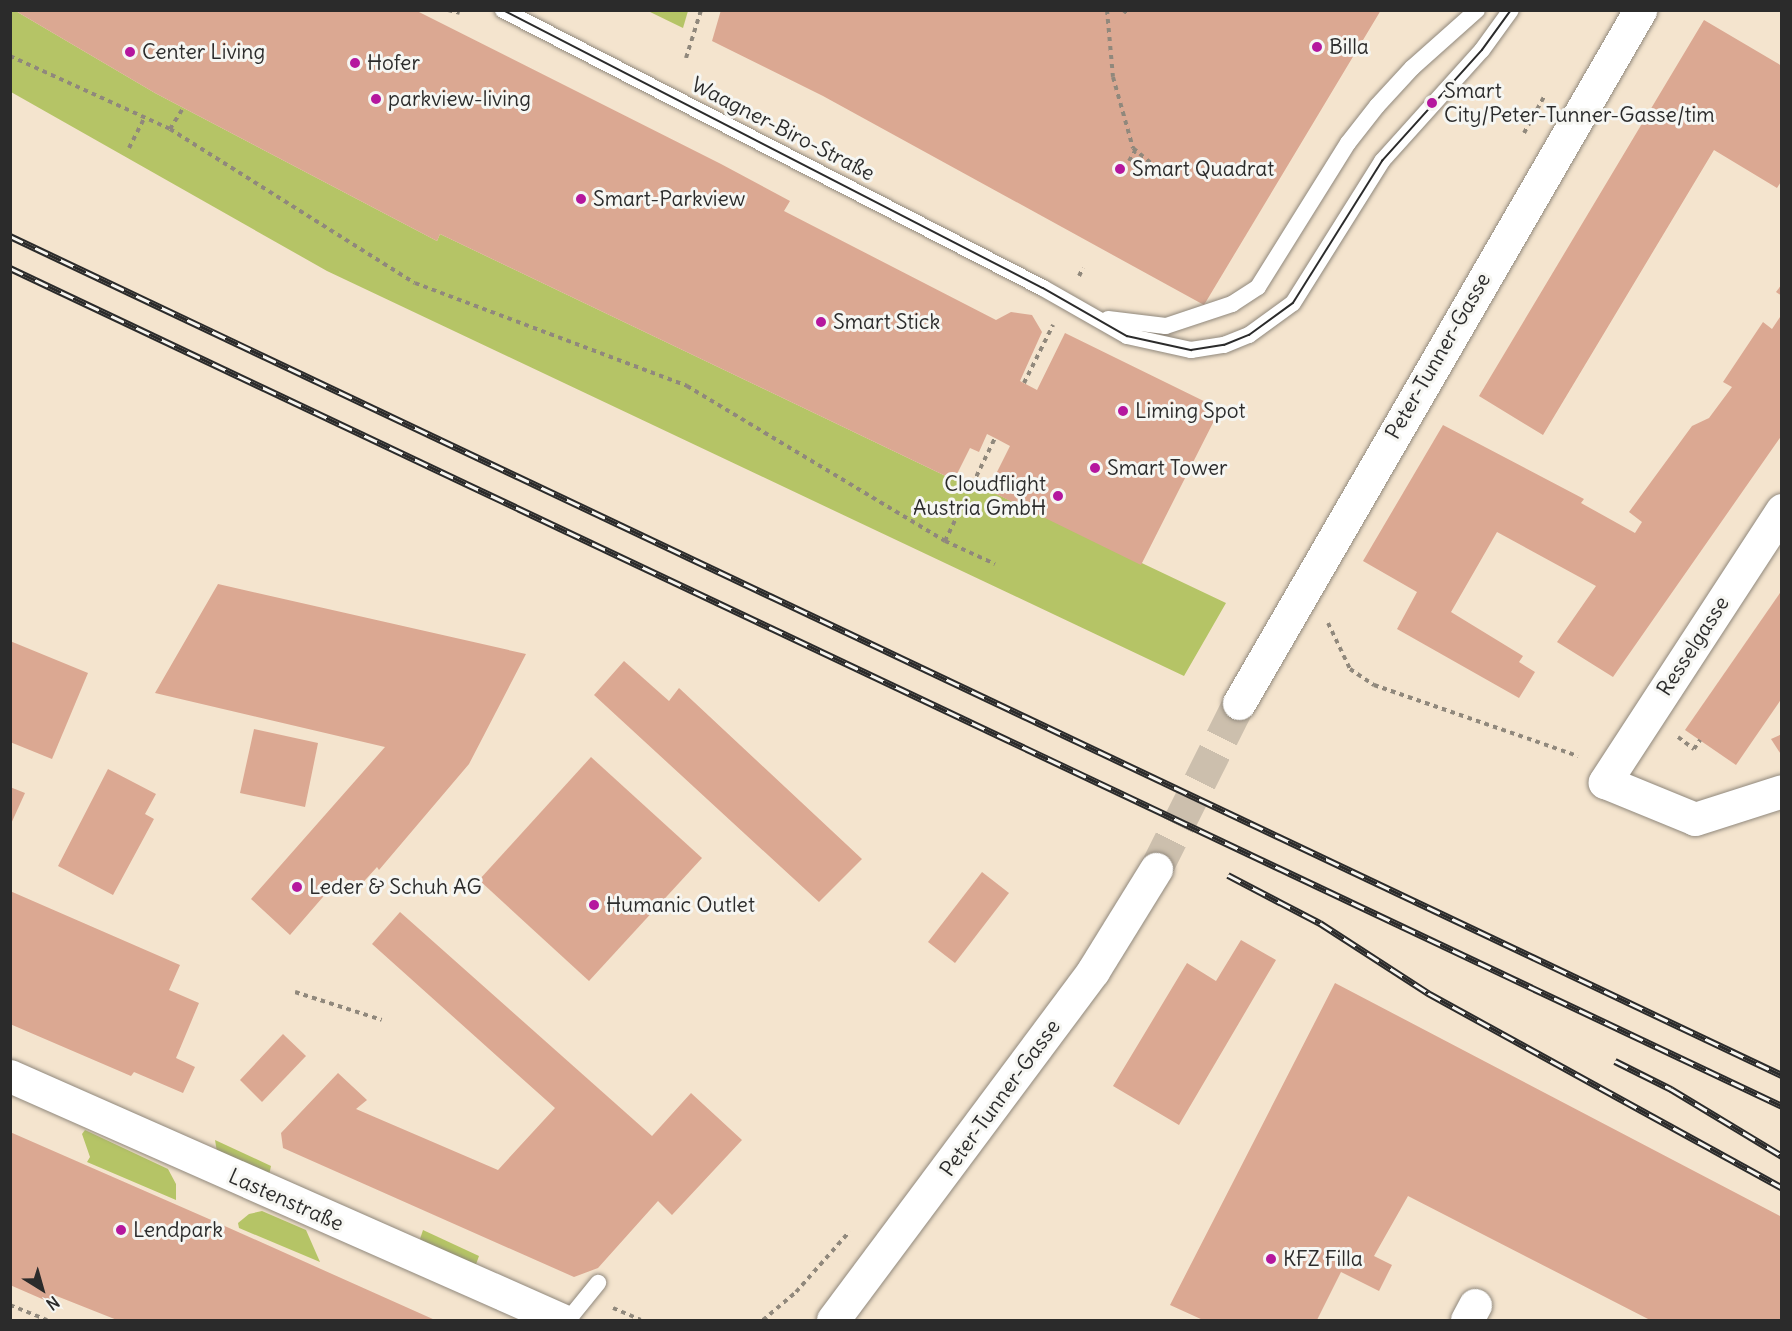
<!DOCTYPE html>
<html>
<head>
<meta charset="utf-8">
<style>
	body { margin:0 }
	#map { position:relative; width:1792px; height:1331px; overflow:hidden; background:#f4e4ce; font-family:Delius,sans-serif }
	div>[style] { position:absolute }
	.green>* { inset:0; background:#b5c466 }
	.building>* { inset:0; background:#dba892 }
	.secondary-tunnel>* { height:33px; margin-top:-16.5px; transform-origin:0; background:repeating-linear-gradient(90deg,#ccbfad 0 33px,transparent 0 49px) }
	.path>* { height:4px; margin-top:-2px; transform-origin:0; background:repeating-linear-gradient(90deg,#90887c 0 4.5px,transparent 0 9px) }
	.roads { filter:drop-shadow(0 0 2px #90887c) drop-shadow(0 0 2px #90887c) }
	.lane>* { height:16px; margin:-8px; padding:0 8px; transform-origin:8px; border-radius:8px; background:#fff }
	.street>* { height:33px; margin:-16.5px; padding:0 16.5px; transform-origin:16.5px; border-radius:16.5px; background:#fff }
	.secondary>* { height:33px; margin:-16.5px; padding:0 16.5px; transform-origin:16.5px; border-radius:16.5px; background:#fff }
	.tram>* { height:1.5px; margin:-0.75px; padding:0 0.75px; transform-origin:0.75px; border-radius:0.75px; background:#2b2b2b }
	.rail>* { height:7px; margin-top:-3.5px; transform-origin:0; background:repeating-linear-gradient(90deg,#f6f6f2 0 14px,#2b2b2b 0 28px); box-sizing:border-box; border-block:2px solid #2b2b2b }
	.dots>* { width:16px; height:16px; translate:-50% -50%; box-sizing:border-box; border:3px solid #f6f6f2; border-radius:50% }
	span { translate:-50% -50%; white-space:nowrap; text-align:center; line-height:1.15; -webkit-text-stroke:6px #f6f6f2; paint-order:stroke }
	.poi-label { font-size:21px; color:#2b2b2b }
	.left { translate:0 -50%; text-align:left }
	.right { translate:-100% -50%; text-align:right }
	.street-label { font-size:21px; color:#2b2b2b }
	.frame { position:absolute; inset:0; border:12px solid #2b2b2b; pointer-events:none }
	.north { position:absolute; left:12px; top:1259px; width:60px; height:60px; -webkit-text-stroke:4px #f6f6f2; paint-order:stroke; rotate:143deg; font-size:16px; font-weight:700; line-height:24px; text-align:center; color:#2b2b2b }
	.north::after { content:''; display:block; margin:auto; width:21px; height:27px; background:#2b2b2b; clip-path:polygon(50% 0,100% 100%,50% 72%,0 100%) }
</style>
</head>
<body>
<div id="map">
	<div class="green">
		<div style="clip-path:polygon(14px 10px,155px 93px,437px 241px,440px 234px,954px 480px,988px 490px,1226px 603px,1184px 676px,327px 271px,11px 92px,10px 11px)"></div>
		<div style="clip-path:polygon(648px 11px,688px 10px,688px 11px,683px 28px)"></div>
		<div style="clip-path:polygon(85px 1130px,168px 1169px,176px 1184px,176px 1200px,87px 1162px,90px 1157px,82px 1134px)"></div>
		<div style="clip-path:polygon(215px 1140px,271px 1166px,269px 1175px,217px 1152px)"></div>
		<div style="clip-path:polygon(262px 1211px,306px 1230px,320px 1262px,239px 1228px,238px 1223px,249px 1214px)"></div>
		<div style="clip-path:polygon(423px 1230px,479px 1256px,475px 1267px,419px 1242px)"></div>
	</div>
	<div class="building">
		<div style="clip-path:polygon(14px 10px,415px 10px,721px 164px,790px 201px,784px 211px,996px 320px,1011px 312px,1032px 315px,1042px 332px,1020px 381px,1037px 390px,1065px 333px,1220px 409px,1141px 565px,988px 490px,1010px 446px,995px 438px,987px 434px,979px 452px,970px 448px,954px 480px,440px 234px,437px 241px,155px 93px)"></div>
		<div style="clip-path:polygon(721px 10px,1381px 10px,1204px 305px,823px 96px,712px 41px)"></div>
		<div style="clip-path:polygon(1704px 20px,1782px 66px,1782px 180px,1777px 188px,1714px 150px,1543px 435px,1479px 396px)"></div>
		<div style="clip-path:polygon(1782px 284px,1782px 296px,1776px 292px)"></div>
		<div style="clip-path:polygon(1782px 314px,1782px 435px,1613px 677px,1557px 642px,1596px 586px,1497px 532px,1451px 612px,1523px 656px,1519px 662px,1535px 672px,1519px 698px,1397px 629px,1417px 592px,1363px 561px,1443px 425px,1584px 499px,1581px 503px,1635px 533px,1642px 522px,1629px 512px,1692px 426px,1709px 418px,1732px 387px,1723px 382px,1763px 322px,1772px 329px)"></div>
		<div style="clip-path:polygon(218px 584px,526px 654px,469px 764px,379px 870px,377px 867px,357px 889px,342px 875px,290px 935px,251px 899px,385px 747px,155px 693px)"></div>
		<div style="clip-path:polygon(1782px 590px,1782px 698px,1736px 765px,1685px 730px)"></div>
		<div style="clip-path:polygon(10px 641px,88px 673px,52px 759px,10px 742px)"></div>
		<div style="clip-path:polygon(624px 661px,669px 701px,679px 688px,862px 859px,819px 902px,594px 695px)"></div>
		<div style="clip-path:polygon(254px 729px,318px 743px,305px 807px,240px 793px)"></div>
		<div style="clip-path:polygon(1782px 734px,1782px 756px,1771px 739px)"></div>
		<div style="clip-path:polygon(591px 757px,702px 858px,589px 981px,479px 880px)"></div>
		<div style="clip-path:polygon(108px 769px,156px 794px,145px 814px,154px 819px,113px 895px,58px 866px)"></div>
		<div style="clip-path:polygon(10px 787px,25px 793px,10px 826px)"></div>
		<div style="clip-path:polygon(982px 872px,1009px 893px,955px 963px,928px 942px)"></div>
		<div style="clip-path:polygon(10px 891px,180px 965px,169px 990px,199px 1003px,176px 1058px,195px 1067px,183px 1093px,134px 1072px,131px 1076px,10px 1024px)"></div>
		<div style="clip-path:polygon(400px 912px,652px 1136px,691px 1093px,742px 1140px,672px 1215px,658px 1201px,598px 1268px,574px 1277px,283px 1148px,281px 1133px,338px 1073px,367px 1100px,356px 1109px,498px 1170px,555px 1108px,372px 944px)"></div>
		<div style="clip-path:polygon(1241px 940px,1276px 960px,1179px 1125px,1113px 1086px,1187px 963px,1216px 981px)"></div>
		<div style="clip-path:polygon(1335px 983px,1782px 1217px,1782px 1320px,1650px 1320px,1408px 1196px,1374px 1256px,1392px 1265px,1379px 1291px,1341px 1272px,1317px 1320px,1203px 1320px,1170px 1305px)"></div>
		<div style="clip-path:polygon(283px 1034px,306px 1056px,262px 1102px,240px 1080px)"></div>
		<div style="clip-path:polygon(10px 1132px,209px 1219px,435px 1320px,117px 1320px,54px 1295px,49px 1302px,10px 1285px)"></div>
	</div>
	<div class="secondary-tunnel">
		<div style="left:1156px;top:869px;width:186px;rotate:-63.4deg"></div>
	</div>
	<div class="path">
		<div style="left:448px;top:10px;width:12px;rotate:14deg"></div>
		<div style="left:1107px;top:10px;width:67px;rotate:84.9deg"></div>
		<div style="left:1113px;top:77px;width:74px;rotate:74.3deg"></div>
		<div style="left:1133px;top:148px;width:33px;rotate:40deg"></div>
		<div style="left:1123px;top:10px;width:6px;rotate:39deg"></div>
		<div style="left:10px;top:56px;width:176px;rotate:24.5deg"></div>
		<div style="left:170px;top:129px;width:289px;rotate:32.2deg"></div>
		<div style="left:415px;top:283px;width:291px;rotate:20.7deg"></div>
		<div style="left:687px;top:386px;width:301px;rotate:31deg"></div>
		<div style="left:945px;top:541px;width:55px;rotate:24.7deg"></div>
		<div style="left:686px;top:58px;width:50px;rotate:-72.6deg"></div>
		<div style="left:170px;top:129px;width:26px;rotate:-58deg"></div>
		<div style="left:1524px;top:133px;width:43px;rotate:-61.1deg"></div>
		<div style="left:129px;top:148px;width:33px;rotate:-63deg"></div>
		<div style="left:1129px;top:161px;width:12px;rotate:-59deg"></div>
		<div style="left:1079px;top:276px;width:9px;rotate:-63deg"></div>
		<div style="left:1024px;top:383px;width:65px;rotate:-63.4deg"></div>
		<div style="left:945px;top:541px;width:114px;rotate:-64.1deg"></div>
		<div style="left:1328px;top:623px;width:51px;rotate:64.4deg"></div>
		<div style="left:1350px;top:669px;width:29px;rotate:34deg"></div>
		<div style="left:1374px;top:685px;width:216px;rotate:19.2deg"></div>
		<div style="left:1678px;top:737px;width:20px;rotate:37deg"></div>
		<div style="left:1694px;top:749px;width:11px;rotate:-56deg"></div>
		<div style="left:295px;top:992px;width:91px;rotate:17.8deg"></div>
		<div style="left:10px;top:1305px;width:40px;rotate:22deg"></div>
		<div style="left:613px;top:1308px;width:30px;rotate:23deg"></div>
		<div style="left:763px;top:1320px;width:43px;rotate:-40.3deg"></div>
		<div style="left:796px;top:1292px;width:81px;rotate:-48.5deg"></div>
	</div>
	<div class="roads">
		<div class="lane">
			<div style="left:503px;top:10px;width:607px;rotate:27.24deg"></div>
			<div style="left:1043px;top:288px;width:97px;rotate:29.7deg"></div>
			<div style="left:1127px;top:336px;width:66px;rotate:12.3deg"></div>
			<div style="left:1191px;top:350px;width:33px;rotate:-9deg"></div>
			<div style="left:1224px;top:345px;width:27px;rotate:-22deg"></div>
			<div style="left:1249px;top:335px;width:54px;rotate:-36deg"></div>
			<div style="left:1293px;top:303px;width:168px;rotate:-57.9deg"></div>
			<div style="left:1382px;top:161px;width:149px;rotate:-48deg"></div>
			<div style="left:1482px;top:50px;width:49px;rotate:-54.1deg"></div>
			<div style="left:1108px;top:319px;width:58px;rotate:6.9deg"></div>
			<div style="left:1166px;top:326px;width:70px;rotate:-18.4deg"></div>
			<div style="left:1232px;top:304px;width:31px;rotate:-33deg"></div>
			<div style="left:1258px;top:287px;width:170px;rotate:-58deg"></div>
			<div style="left:1348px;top:143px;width:47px;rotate:-51.9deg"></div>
			<div style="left:1377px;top:106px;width:52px;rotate:-47.4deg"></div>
			<div style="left:1412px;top:68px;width:87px;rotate:-41.7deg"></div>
			<div style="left:568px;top:1320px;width:48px;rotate:-51deg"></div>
		</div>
		<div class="street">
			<div style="left:1782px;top:510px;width:325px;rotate:123.1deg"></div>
			<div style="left:1605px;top:782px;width:97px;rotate:22.3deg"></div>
			<div style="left:1695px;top:819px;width:91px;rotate:-17.8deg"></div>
			<div style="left:1467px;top:1320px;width:17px;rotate:-62deg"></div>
		</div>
		<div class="secondary">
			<div style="left:1239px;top:703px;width:801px;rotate:-59.94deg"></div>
			<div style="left:10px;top:1076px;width:604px;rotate:23.85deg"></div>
			<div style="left:833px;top:1320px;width:435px;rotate:-53.3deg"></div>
			<div style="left:1093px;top:971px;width:120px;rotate:-58.3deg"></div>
		</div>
	</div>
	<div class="tram">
		<div style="left:503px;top:10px;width:607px;rotate:27.24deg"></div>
		<div style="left:1043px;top:288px;width:97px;rotate:29.7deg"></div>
		<div style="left:1127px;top:336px;width:66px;rotate:12.3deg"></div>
		<div style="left:1191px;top:350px;width:33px;rotate:-9deg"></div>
		<div style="left:1224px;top:345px;width:27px;rotate:-22deg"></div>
		<div style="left:1249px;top:335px;width:54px;rotate:-36deg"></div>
		<div style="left:1293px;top:303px;width:168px;rotate:-57.9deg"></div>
		<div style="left:1382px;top:161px;width:149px;rotate:-48deg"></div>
		<div style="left:1482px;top:50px;width:49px;rotate:-54.1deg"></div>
	</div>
	<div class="rail">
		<div style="left:10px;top:236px;width:1961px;rotate:25.34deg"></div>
		<div style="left:10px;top:268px;width:1960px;rotate:25.31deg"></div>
		<div style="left:1228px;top:875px;width:104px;rotate:27.6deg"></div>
		<div style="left:1320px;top:923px;width:129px;rotate:32.9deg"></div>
		<div style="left:1428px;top:993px;width:404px;rotate:28.8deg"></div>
		<div style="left:1615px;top:1061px;width:63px;rotate:26.6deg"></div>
		<div style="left:1671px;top:1089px;width:130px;rotate:31.1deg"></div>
	</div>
	<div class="dots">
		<div style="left:1317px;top:47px;background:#b5179e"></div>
		<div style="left:130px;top:52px;background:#b5179e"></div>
		<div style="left:355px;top:63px;background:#b5179e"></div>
		<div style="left:376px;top:99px;background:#b5179e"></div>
		<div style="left:1432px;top:103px;background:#b5179e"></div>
		<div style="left:1120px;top:169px;background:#b5179e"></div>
		<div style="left:581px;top:199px;background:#b5179e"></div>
		<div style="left:821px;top:322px;background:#b5179e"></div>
		<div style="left:1123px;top:411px;background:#b5179e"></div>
		<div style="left:1095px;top:468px;background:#b5179e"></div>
		<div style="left:1058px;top:496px;background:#b5179e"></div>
		<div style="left:297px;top:887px;background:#b5179e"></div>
		<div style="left:594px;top:905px;background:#b5179e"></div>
		<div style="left:121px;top:1230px;background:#b5179e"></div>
		<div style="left:1271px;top:1259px;background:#b5179e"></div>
	</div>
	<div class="poi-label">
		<span class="left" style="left:1329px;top:47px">Billa</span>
		<span class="left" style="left:142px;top:52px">Center Living</span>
		<span class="left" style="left:367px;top:63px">Hofer</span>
		<span class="left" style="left:1444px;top:103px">Smart<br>City/Peter-Tunner-Gasse/tim</span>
		<span class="left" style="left:388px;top:99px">parkview-living</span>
		<span class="left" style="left:1132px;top:169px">Smart Quadrat</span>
		<span class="left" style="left:593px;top:199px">Smart-Parkview</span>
		<span class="left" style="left:833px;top:322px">Smart Stick</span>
		<span class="left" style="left:1135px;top:411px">Liming Spot</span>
		<span class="left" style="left:1107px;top:468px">Smart Tower</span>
		<span class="right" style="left:1046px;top:496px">Cloudflight<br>Austria GmbH</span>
		<span class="left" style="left:309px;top:887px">Leder &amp; Schuh AG</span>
		<span class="left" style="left:606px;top:905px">Humanic Outlet</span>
		<span class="left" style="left:133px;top:1230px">Lendpark</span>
		<span class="left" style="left:1283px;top:1259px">KFZ Filla</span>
	</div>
	<div class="street-label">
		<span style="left:783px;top:129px;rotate:27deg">Waagner-Biro-Straße</span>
		<span style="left:1438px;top:356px;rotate:-60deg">Peter-Tunner-Gasse</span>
		<span style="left:1693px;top:646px;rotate:-57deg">Resselgasse</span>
		<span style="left:1000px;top:1098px;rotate:-54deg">Peter-Tunner-Gasse</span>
		<span style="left:286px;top:1200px;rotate:24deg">Lastenstraße</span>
	</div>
	<div class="frame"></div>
	<div class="north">N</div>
</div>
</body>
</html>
